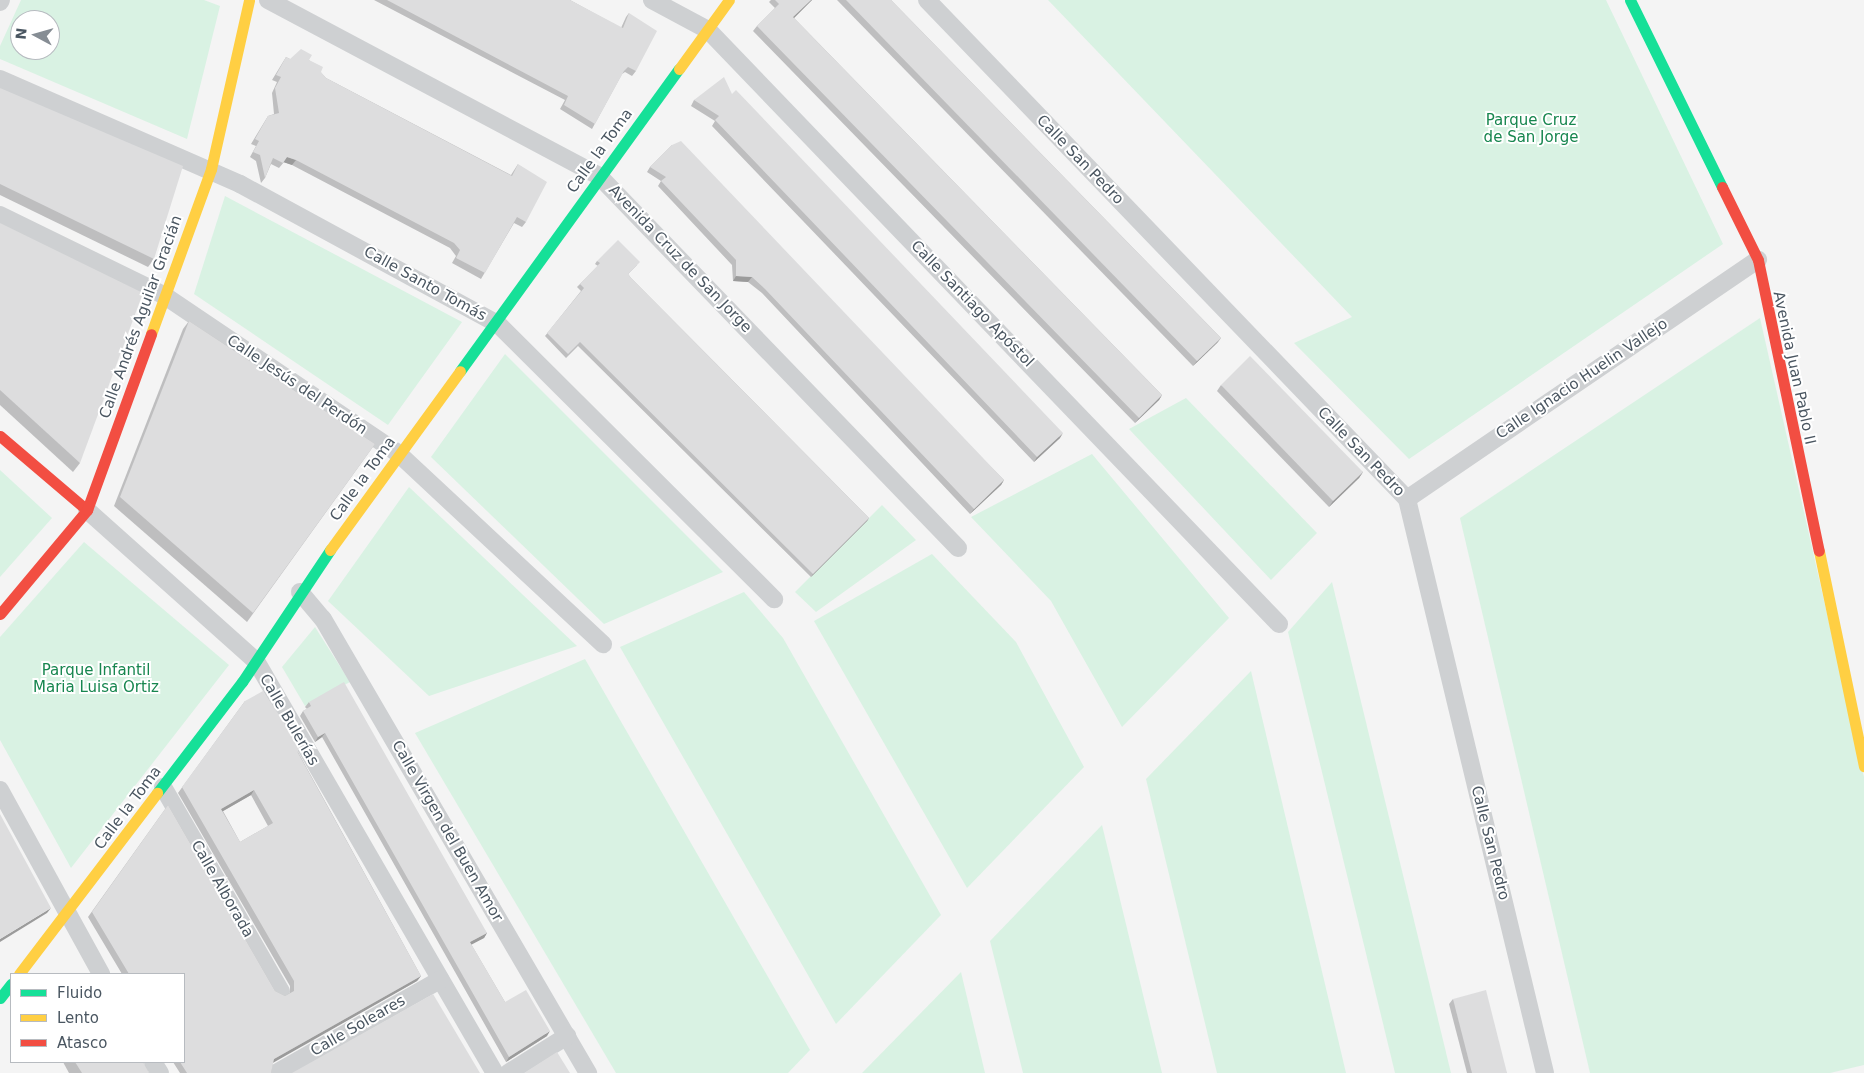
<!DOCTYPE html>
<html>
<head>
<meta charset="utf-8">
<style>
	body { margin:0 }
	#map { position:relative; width:1864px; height:1073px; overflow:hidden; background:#f4f4f4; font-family:"DejaVu Sans",sans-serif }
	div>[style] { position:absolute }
	.green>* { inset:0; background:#d9f2e3 }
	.street>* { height:18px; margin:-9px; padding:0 9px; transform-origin:9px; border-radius:9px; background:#ced0d2 }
	.fast>* { height:11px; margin:-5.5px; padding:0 5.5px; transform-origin:5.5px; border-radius:5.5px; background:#16e098 }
	.slow>* { height:11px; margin:-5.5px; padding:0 5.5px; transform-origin:5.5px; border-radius:5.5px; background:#ffcf43 }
	.jam>* { height:11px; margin:-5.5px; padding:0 5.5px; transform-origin:5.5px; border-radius:5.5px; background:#f24e42 }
	.wall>* { inset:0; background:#bebebf }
	.shaded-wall>* { inset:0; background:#9b9b9b }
	.building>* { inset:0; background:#ddddde }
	span { translate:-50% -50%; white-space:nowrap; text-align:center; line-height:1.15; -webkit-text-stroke:4px #fff; paint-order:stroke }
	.park-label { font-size:15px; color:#17864f }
	.street-label { font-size:15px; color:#4a5661 }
	.legend { position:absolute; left:10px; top:973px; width:175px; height:90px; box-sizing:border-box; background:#fff; border:1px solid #b7bbc0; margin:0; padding:6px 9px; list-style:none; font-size:15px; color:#4a5661 }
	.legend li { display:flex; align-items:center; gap:10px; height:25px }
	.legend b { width:25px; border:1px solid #b7bbc0 }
	.north { position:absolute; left:10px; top:10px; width:50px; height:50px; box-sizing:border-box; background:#fff; border:1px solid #b7bbc0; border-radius:50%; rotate:276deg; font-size:14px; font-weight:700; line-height:20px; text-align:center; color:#4a5661 }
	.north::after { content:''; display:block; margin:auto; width:18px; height:22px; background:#868d94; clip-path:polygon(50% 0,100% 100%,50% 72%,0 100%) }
</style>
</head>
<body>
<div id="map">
	<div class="green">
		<div style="clip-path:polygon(evenodd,21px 0,204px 0,220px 6px,187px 139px,0 59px,0 46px,21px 0,20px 20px,50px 20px,50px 50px,20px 50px,20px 20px)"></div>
		<div style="clip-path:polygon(1048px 0,1606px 0,1723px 244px,1409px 459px,1294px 343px,1352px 317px)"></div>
		<div style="clip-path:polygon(225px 196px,462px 322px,388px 425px,194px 294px)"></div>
		<div style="clip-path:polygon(1760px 318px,1864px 777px,1864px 1065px,1830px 1073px,1590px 1073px,1460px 518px)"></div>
		<div style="clip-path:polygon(505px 354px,723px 572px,604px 624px,431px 457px)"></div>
		<div style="clip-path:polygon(1186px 398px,1317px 533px,1271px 580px,1129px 429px)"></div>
		<div style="clip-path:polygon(1092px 454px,1229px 618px,1122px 727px,1051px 601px,971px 517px)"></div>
		<div style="clip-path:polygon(0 470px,52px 518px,0 577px)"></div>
		<div style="clip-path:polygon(409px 487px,577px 646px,429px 696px,328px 601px)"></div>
		<div style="clip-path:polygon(882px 505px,916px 540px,816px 612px,795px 592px)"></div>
		<div style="clip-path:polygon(84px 542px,229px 665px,71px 868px,0 740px,0 637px)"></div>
		<div style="clip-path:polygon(932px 554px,1016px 642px,1084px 767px,967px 888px,814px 621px)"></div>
		<div style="clip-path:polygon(1332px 582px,1451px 1073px,1395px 1073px,1288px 632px)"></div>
		<div style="clip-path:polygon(744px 592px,783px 638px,941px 915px,836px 1024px,620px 647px)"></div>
		<div style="clip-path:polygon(315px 627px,350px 682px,305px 706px,282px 667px)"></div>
		<div style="clip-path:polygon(585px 659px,810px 1050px,788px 1073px,616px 1073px,415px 733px)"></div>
		<div style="clip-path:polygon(1251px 671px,1346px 1073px,1217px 1073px,1146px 779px)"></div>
		<div style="clip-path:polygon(1102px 825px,1162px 1073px,1023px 1073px,990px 941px)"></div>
		<div style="clip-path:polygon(961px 972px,985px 1073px,862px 1073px)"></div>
	</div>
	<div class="street">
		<div style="left:268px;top:0;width:375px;rotate:28deg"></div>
		<div style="left:599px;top:176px;width:517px;rotate:46.02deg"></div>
		<div style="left:652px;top:0;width:64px;rotate:28.2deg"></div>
		<div style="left:708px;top:30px;width:824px;rotate:46.13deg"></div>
		<div style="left:927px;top:0;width:692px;rotate:46.11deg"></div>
		<div style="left:1407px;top:499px;width:590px;rotate:76.48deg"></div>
		<div style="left:0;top:2px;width:2px;rotate:-63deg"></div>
		<div style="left:0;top:79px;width:262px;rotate:23.6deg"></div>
		<div style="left:240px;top:184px;width:294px;rotate:28.5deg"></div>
		<div style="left:498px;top:324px;width:390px;rotate:44.9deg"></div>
		<div style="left:0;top:215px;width:184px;rotate:26.1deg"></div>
		<div style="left:165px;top:296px;width:282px;rotate:34deg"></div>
		<div style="left:399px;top:454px;width:279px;rotate:43deg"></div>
		<div style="left:1407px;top:499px;width:425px;rotate:-34.3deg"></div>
		<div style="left:87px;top:510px;width:227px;rotate:41.8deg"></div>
		<div style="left:256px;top:661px;width:476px;rotate:59.9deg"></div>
		<div style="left:300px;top:592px;width:35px;rotate:50deg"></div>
		<div style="left:323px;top:619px;width:526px;rotate:59.73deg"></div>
		<div style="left:163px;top:787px;width:236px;rotate:60deg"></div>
		<div style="left:0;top:790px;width:210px;rotate:61.2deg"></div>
		<div style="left:153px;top:1062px;width:13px;rotate:58deg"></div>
		<div style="left:276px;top:1073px;width:189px;rotate:-29.6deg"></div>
		<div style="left:508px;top:1073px;width:70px;rotate:-32.1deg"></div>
	</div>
	<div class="fast">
		<div style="left:1630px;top:0;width:208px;rotate:63.8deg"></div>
		<div style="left:460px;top:371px;width:373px;rotate:-54.1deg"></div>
		<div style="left:157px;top:793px;width:140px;rotate:-52.6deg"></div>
		<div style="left:242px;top:682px;width:159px;rotate:-56.3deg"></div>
		<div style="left:0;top:998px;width:18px;rotate:-52deg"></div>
	</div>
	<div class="slow">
		<div style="left:679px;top:69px;width:85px;rotate:-54.1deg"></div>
		<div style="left:151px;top:334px;width:176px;rotate:-70deg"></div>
		<div style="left:211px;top:169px;width:173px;rotate:-77.3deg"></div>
		<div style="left:330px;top:550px;width:221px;rotate:-54deg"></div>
		<div style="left:1819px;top:551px;width:220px;rotate:78.2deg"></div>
		<div style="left:19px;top:974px;width:228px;rotate:-52.7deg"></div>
	</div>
	<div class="jam">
		<div style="left:1722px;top:187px;width:81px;rotate:63.7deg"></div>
		<div style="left:1758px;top:260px;width:297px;rotate:78.2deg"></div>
		<div style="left:0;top:436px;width:114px;rotate:40.4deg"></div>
		<div style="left:0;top:614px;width:136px;rotate:-50.1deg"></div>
		<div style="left:87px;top:510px;width:187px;rotate:-70deg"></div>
	</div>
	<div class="wall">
		<div style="clip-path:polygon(374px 0,570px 0,621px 28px,626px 17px,629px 13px,636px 71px,632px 76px,625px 72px,622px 74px,592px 129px,560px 109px,565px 100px)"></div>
		<div style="clip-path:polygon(771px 0,812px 0,794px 18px,1162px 395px,1159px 400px,1135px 423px,753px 31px,757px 26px,775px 8px,769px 2px)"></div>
		<div style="clip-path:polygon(837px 0,891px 0,1221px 338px,1217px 343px,1193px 366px)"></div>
		<div style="clip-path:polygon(286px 57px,290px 59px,309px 60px,326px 78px,511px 175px,518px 164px,526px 222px,522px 227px,514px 223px,481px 279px,452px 263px,456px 256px,450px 248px,292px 165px,284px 162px,279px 168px,271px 164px,265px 178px,261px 183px,256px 161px,250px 157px,256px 146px,251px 144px,268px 116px,274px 114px,272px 93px,277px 82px,272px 80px)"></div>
		<div style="clip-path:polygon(0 88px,154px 259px,148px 267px,0 195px)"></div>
		<div style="clip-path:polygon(732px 94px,1060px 438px,1034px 462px,712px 126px,715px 121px,691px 106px,694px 100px)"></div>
		<div style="clip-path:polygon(672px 145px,1004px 480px,1001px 485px,970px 514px,762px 293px,748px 282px,733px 281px,732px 265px,658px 186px,661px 181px,647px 172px,650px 167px)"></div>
		<div style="clip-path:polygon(0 223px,80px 463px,73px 472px,0 405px)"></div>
		<div style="clip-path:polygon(597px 261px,637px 265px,628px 274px,631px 278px,869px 518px,867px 521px,811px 577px,578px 346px,566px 358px,545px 336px,581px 291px,577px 287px,598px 266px,595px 264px)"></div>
		<div style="clip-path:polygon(189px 321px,375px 444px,247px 622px,114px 506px,183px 329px)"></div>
		<div style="clip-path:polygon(1221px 385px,1363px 472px,1359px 478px,1329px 507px,1217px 391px)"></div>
		<div style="clip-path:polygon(evenodd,245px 701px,298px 752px,421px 976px,417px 981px,273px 1062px,271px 1073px,180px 1073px,173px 1062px,184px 1062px,184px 974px,122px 974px,88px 917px,168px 805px,275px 991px,285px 996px,290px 993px,290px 986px,178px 793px,245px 701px,251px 795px,268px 826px,240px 842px,223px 811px,251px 795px)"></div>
		<div style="clip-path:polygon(309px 702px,487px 933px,484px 938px,471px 944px,505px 1002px,547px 1036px,506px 1062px,322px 737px,315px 742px,300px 716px,303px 711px,307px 709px,305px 707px)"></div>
		<div style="clip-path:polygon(1453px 999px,1507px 1073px,1467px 1073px,1449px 1004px)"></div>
		<div style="clip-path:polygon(63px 1062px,143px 1062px,149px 1073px,69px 1073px)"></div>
	</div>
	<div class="shaded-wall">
		<div style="clip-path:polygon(811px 0,812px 0,790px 22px,793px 17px)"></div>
		<div style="clip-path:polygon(287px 157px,296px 160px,292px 165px,283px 162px)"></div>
		<div style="clip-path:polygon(736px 276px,752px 277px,748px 282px,733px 281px)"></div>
		<div style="clip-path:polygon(1221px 338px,1217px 343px,1193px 366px,1197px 361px)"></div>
		<div style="clip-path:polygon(1162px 395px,1159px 400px,1135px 423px,1139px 418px)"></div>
		<div style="clip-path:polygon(1063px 433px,1060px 438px,1034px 462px,1037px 457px)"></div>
		<div style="clip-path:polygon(1363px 472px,1359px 478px,1329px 507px,1333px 501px)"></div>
		<div style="clip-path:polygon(1004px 480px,1001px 485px,970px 514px,974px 509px)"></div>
		<div style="clip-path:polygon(869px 518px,867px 521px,811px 577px,813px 574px)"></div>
		<div style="clip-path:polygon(325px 733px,322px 737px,315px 742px,318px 737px)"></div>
		<div style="clip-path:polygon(254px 790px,251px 795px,218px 814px,221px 809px)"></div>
		<div style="clip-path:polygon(51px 908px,47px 913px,0 942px,0 939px)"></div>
		<div style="clip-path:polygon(487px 933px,484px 938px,467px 947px,470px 942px)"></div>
		<div style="clip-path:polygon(421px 976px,417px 981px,271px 1064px,274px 1059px)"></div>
		<div style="clip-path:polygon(550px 1031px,547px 1036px,506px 1062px,509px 1057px)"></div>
	</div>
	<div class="building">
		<div style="clip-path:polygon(387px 0,570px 0,623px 28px,629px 13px,657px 31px,636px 71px,628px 67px,624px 71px,595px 124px,564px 105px,568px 96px)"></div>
		<div style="clip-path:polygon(775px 0,811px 0,793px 17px,1162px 395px,1139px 418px,757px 26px,779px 4px)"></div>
		<div style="clip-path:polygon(846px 0,891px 0,1221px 338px,1197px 361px)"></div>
		<div style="clip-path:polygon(301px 49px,312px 55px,309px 60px,323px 67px,321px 72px,326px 78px,512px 176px,518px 164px,547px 182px,526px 222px,517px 217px,485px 273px,456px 258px,460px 250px,454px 243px,296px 160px,287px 157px,283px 163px,273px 158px,265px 178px,260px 155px,253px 152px,259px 141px,255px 139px,268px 116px,279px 113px,275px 88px,281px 77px,276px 75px,286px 57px,290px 59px)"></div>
		<div style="clip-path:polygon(724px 77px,732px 94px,736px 90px,1063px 433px,1037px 457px,715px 120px,719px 116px,694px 100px)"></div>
		<div style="clip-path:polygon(0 88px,183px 166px,154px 259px,0 184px)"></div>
		<div style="clip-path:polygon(681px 141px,1004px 480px,974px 509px,765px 289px,752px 277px,736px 276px,736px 260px,661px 181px,666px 177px,650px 167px,672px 145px)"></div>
		<div style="clip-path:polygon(0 223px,143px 293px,80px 463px,0 390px)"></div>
		<div style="clip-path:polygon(618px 240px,640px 262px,628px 274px,631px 278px,869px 518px,813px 574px,580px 342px,568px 354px,547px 333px,584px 288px,580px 284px,600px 263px,597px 261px)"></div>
		<div style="clip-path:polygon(189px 321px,375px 444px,253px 613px,120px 497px)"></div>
		<div style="clip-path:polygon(1250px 356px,1363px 472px,1333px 501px,1221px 385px)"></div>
		<div style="clip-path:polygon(344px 682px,487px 933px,470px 942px,505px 1002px,526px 990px,550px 1031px,509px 1057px,325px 733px,318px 737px,303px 711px,311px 706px,309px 702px)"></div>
		<div style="clip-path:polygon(evenodd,263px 691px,301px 748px,297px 751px,421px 976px,274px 1059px,271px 1073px,187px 1073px,180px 1062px,184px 1062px,184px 974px,129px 974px,92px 912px,168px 805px,275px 991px,285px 996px,294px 991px,294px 981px,182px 787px,245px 701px,263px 691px,254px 790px,273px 823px,240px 842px,221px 809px,254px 790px)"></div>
		<div style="clip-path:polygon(0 814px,51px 908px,0 939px)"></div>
		<div style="clip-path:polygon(1486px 990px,1507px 1073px,1472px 1073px,1453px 999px)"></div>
		<div style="clip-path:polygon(433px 994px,480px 1073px,292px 1073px)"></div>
		<div style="clip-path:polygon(557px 1052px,570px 1073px,524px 1073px)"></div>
		<div style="clip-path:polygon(75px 1062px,143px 1062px,149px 1073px,82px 1073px)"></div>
	</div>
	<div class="park-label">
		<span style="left:1531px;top:129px">Parque Cruz<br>de San Jorge</span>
		<span style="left:96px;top:679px">Parque Infantil<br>Maria Luisa Ortiz</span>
	</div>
	<div class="street-label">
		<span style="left:600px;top:151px;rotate:-54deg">Calle la Toma</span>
		<span style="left:1080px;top:160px;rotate:46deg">Calle San Pedro</span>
		<span style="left:680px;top:259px;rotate:46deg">Avenida Cruz de San Jorge</span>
		<span style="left:425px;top:284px;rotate:29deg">Calle Santo Tomás</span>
		<span style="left:972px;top:304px;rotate:46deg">Calle Santiago Apóstol</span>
		<span style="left:141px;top:317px;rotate:-70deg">Calle Andrés Aguilar Gracián</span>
		<span style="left:1794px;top:368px;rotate:78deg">Avenida Juan Pablo II</span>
		<span style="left:1582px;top:379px;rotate:-34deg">Calle Ignacio Huelin Vallejo</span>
		<span style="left:297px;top:385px;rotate:34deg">Calle Jesús del Perdón</span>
		<span style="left:1361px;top:452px;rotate:46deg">Calle San Pedro</span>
		<span style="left:363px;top:479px;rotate:-54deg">Calle la Toma</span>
		<span style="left:289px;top:720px;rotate:60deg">Calle Bulerías</span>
		<span style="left:128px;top:808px;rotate:-53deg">Calle la Toma</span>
		<span style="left:447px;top:831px;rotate:60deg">Calle Virgen del Buen Amor</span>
		<span style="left:1490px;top:843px;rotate:76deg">Calle San Pedro</span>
		<span style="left:222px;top:889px;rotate:60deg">Calle Alborada</span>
		<span style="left:358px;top:1026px;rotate:-30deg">Calle Soleares</span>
	</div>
	<ul class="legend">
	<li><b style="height:6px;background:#16e098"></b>Fluido</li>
	<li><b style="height:6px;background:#ffcf43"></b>Lento</li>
	<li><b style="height:6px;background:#f24e42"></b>Atasco</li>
	</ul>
	<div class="north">N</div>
</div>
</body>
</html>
